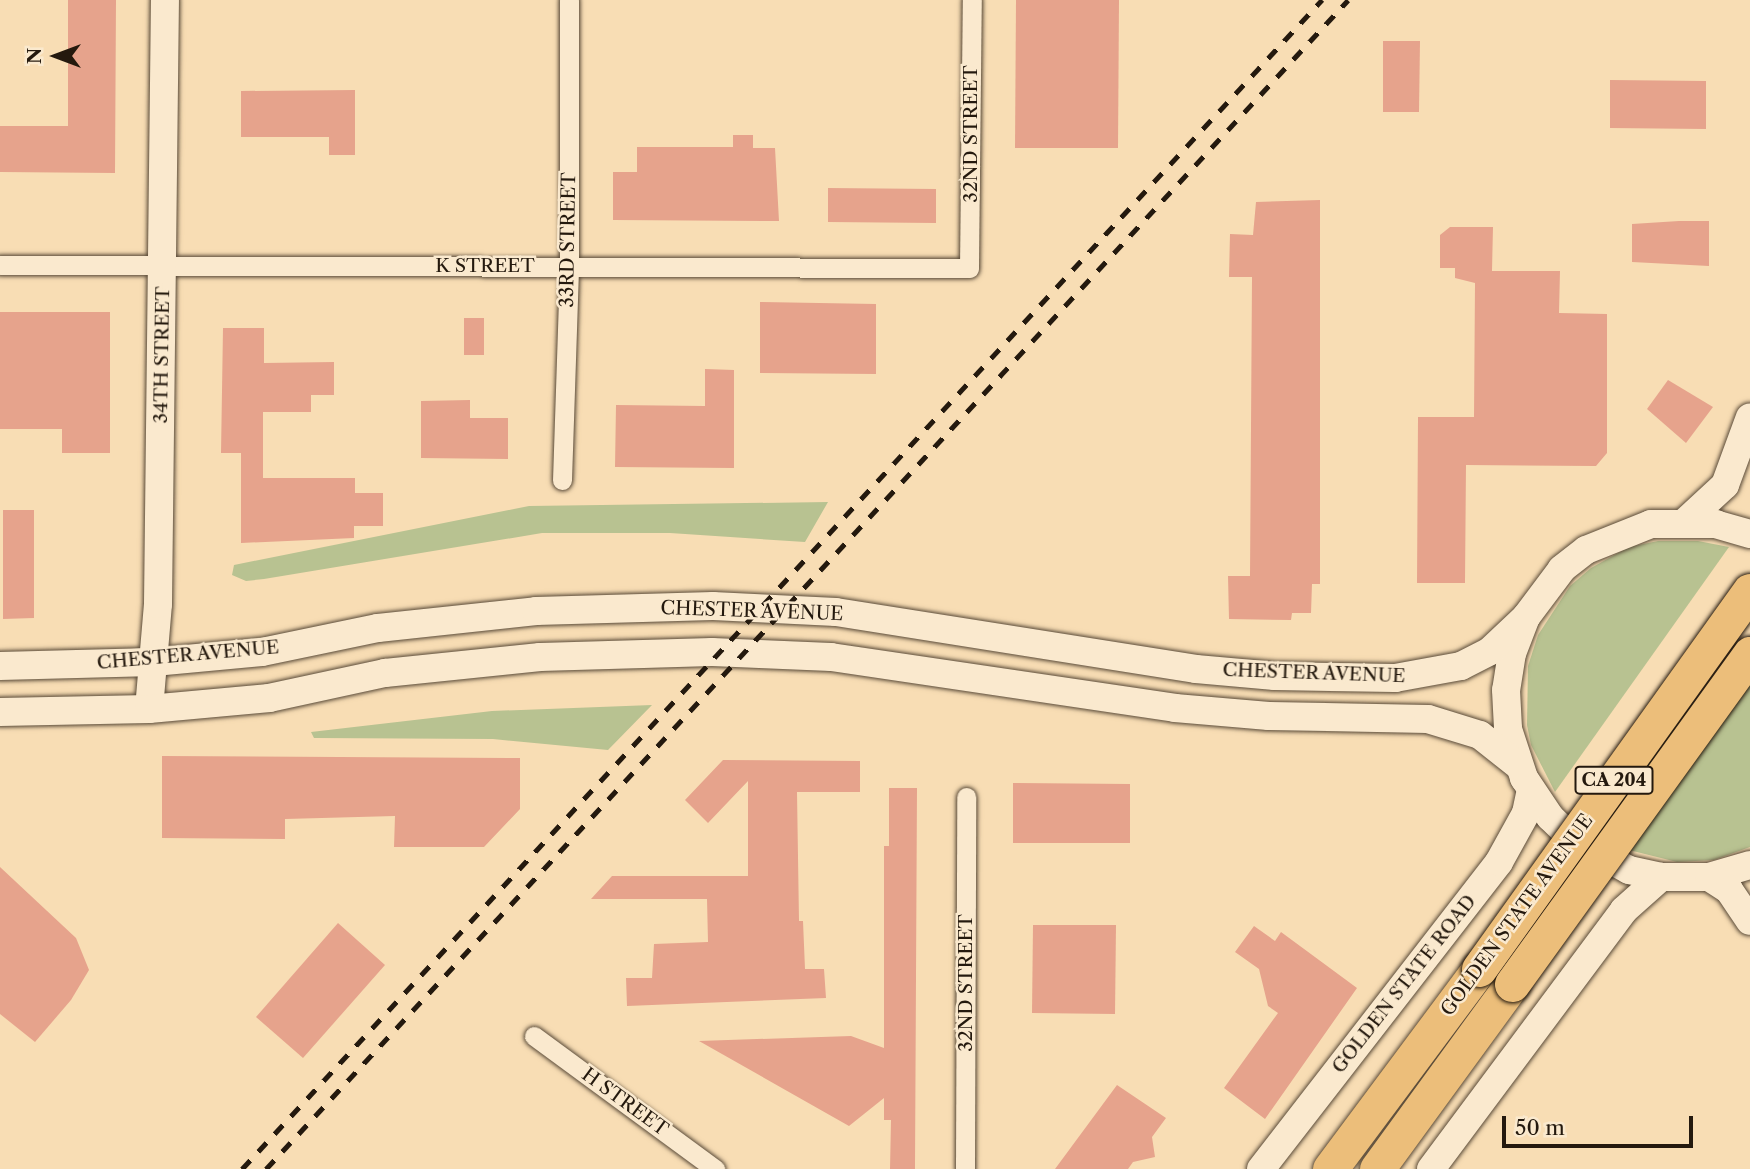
<!DOCTYPE html>
<html>
<head>
<meta charset="utf-8">
<style>
	body { margin:0 }
	#map { position:relative; width:1750px; height:1169px; overflow:hidden; background:#f8ddb4; font-family:"Libre Caslon Text",serif }
	div>[style] { position:absolute }
	.green>* { inset:0; background:#b8c291 }
	.building>* { inset:0; background:#e6a38c }
	.roads { filter:drop-shadow(0 0 2px #594a38) drop-shadow(0 0 2px #594a38) }
	.street>* { height:19px; margin:-9.5px; padding:0 9.5px; transform-origin:9.5px; border-radius:9.5px; background:#fae9ce }
	.secondary>* { height:28px; margin:-14px; padding:0 14px; transform-origin:14px; border-radius:14px; background:#fae9ce }
	.highway>* { height:35px; margin:-17.5px; padding:0 17.5px; transform-origin:17.5px; border-radius:17.5px; background:#ecbe7a }
	.rail>* { height:5px; margin-top:-2.5px; transform-origin:0; background:repeating-linear-gradient(90deg,#24190e 0 12px,transparent 0 24px) }
	.bridges { filter:drop-shadow(0 0 2px #24190e) drop-shadow(0 0 2px #24190e) }
	.highway-bridge>* { height:35px; margin:-17.5px; padding:0 17.5px; transform-origin:17.5px; border-radius:17.5px; background:#ecbe7a }
	span { translate:-50% -50%; white-space:nowrap; text-align:center; line-height:1.15; -webkit-text-stroke:5px #fae9ce; paint-order:stroke }
	.shield-label span { padding:2px 5px; background:#fae9ce; border:2px solid; border-radius:5px; -webkit-text-stroke-width:0 }
	.shield-label { font-size:18px; color:#24190e; font-weight:700 }
	.street-label { font-size:19px; color:#24190e }
	.north { position:absolute; left:21px; top:21px; width:70px; height:70px; -webkit-text-stroke:5px #fae9ce; paint-order:stroke; rotate:270deg; font-size:19px; font-weight:700; line-height:28px; text-align:center; color:#24190e }
	.north::after { content:''; display:block; margin:auto; width:24px; height:32px; background:#24190e; clip-path:polygon(50% 0,100% 100%,50% 72%,0 100%) }
	.scale { position:absolute; left:1502px; top:1116px; width:191px; height:32px; box-sizing:border-box; border:4px solid #24190e; border-top:0; padding-left:9px; font-size:21px; line-height:24px; white-space:nowrap; color:#24190e; -webkit-text-stroke:5px #fae9ce; paint-order:stroke }
</style>
</head>
<body>
<div id="map">
	<div class="green">
		<div style="clip-path:polygon(828px 502px,805px 542px,670px 533px,542px 533px,264px 579px,246px 581px,232px 575px,234px 565px,529px 506px)"></div>
		<div style="clip-path:polygon(1658px 541px,1698px 541px,1729px 547px,1555px 792px,1531px 745px,1527px 725px,1528px 666px,1538px 635px,1570px 586px,1591px 568px,1629px 547px)"></div>
		<div style="clip-path:polygon(1750px 681px,1750px 847px,1714px 860px,1677px 862px,1625px 849px)"></div>
		<div style="clip-path:polygon(652px 705px,608px 750px,493px 739px,314px 738px,311px 732px,492px 711px)"></div>
	</div>
	<div class="building">
		<div style="clip-path:polygon(68px 0,116px 0,115px 173px,0 172px,0 126px,68px 126px)"></div>
		<div style="clip-path:polygon(1016px 0,1119px 0,1118px 148px,1015px 148px)"></div>
		<div style="clip-path:polygon(1383px 41px,1420px 41px,1419px 112px,1383px 112px)"></div>
		<div style="clip-path:polygon(1610px 80px,1706px 81px,1706px 129px,1610px 128px)"></div>
		<div style="clip-path:polygon(355px 90px,355px 155px,329px 155px,329px 137px,241px 137px,241px 91px)"></div>
		<div style="clip-path:polygon(733px 135px,753px 135px,753px 148px,775px 148px,779px 221px,613px 220px,613px 172px,637px 172px,637px 147px,733px 147px)"></div>
		<div style="clip-path:polygon(828px 188px,936px 189px,936px 223px,828px 222px)"></div>
		<div style="clip-path:polygon(1320px 200px,1320px 584px,1312px 584px,1311px 613px,1292px 613px,1291px 620px,1229px 619px,1228px 576px,1250px 576px,1252px 277px,1229px 277px,1230px 234px,1253px 235px,1256px 202px)"></div>
		<div style="clip-path:polygon(1679px 221px,1709px 221px,1709px 266px,1632px 262px,1632px 224px)"></div>
		<div style="clip-path:polygon(1450px 227px,1493px 227px,1492px 271px,1560px 271px,1559px 313px,1607px 314px,1607px 453px,1596px 466px,1466px 465px,1465px 583px,1417px 583px,1418px 417px,1474px 417px,1475px 283px,1455px 278px,1455px 268px,1440px 268px,1440px 235px)"></div>
		<div style="clip-path:polygon(760px 302px,876px 304px,876px 374px,760px 373px)"></div>
		<div style="clip-path:polygon(0 312px,110px 312px,110px 453px,62px 453px,62px 429px,0 429px)"></div>
		<div style="clip-path:polygon(464px 318px,484px 318px,484px 355px,464px 355px)"></div>
		<div style="clip-path:polygon(223px 328px,264px 328px,264px 363px,334px 362px,334px 395px,311px 395px,311px 412px,263px 412px,263px 478px,355px 478px,355px 493px,383px 493px,383px 526px,354px 526px,354px 538px,241px 543px,241px 453px,221px 453px)"></div>
		<div style="clip-path:polygon(705px 369px,734px 370px,734px 468px,615px 467px,616px 405px,705px 406px)"></div>
		<div style="clip-path:polygon(1668px 380px,1713px 407px,1686px 443px,1647px 409px)"></div>
		<div style="clip-path:polygon(470px 400px,470px 418px,508px 418px,508px 459px,421px 458px,421px 401px)"></div>
		<div style="clip-path:polygon(3px 510px,34px 510px,34px 618px,3px 619px)"></div>
		<div style="clip-path:polygon(162px 756px,520px 758px,520px 809px,484px 847px,394px 847px,395px 816px,285px 819px,285px 839px,162px 838px)"></div>
		<div style="clip-path:polygon(723px 760px,860px 761px,860px 792px,797px 792px,799px 921px,803px 921px,805px 969px,824px 969px,826px 998px,627px 1006px,626px 978px,652px 978px,654px 944px,708px 942px,707px 899px,591px 899px,612px 876px,748px 876px,748px 781px,708px 823px,685px 800px)"></div>
		<div style="clip-path:polygon(1013px 783px,1130px 784px,1130px 843px,1013px 843px)"></div>
		<div style="clip-path:polygon(889px 788px,917px 788px,915px 1169px,890px 1169px,891px 1120px,884px 1120px,884px 1098px,849px 1126px,699px 1041px,851px 1036px,884px 1048px,884px 846px,889px 846px)"></div>
		<div style="clip-path:polygon(0 867px,76px 938px,89px 970px,71px 1000px,35px 1042px,0 1014px)"></div>
		<div style="clip-path:polygon(338px 923px,385px 965px,303px 1058px,256px 1017px)"></div>
		<div style="clip-path:polygon(1033px 925px,1116px 925px,1115px 1014px,1032px 1013px)"></div>
		<div style="clip-path:polygon(1254px 926px,1275px 941px,1281px 932px,1357px 988px,1265px 1119px,1224px 1088px,1278px 1013px,1268px 1006px,1259px 969px,1235px 952px)"></div>
		<div style="clip-path:polygon(1117px 1085px,1166px 1118px,1152px 1137px,1155px 1157px,1133px 1162px,1128px 1169px,1055px 1169px)"></div>
	</div>
	<div class="roads">
		<div class="street">
			<div style="left:0;top:265px;width:969px;rotate:0.18deg"></div>
			<div style="left:969px;top:268px;width:268px;rotate:-89.4deg"></div>
			<div style="left:562px;top:480px;width:214px;rotate:-88.1deg"></div>
			<div style="left:569px;top:266px;width:266px;rotate:-90deg"></div>
			<div style="left:534px;top:1036px;width:225px;rotate:36.3deg"></div>
			<div style="left:965px;top:1169px;width:372px;rotate:-89.8deg"></div>
		</div>
		<div class="secondary">
			<div style="left:1686px;top:521px;width:53px;rotate:-42.7deg"></div>
			<div style="left:1725px;top:485px;width:72px;rotate:-69.8deg"></div>
			<div style="left:1750px;top:534px;width:35px;rotate:-164deg"></div>
			<div style="left:1716px;top:524px;width:65px;rotate:180deg"></div>
			<div style="left:1651px;top:524px;width:70px;rotate:158.2deg"></div>
			<div style="left:1586px;top:550px;width:31px;rotate:142deg"></div>
			<div style="left:1562px;top:569px;width:60px;rotate:126.9deg"></div>
			<div style="left:1526px;top:617px;width:39px;rotate:111deg"></div>
			<div style="left:1512px;top:653px;width:37px;rotate:99deg"></div>
			<div style="left:1506px;top:690px;width:39px;rotate:87deg"></div>
			<div style="left:1508px;top:729px;width:52px;rotate:71.9deg"></div>
			<div style="left:1524px;top:778px;width:47px;rotate:56.3deg"></div>
			<div style="left:1550px;top:817px;width:32px;rotate:44deg"></div>
			<div style="left:1573px;top:839px;width:64px;rotate:29deg"></div>
			<div style="left:1629px;top:870px;width:33px;rotate:12deg"></div>
			<div style="left:1661px;top:877px;width:48px"></div>
			<div style="left:1709px;top:877px;width:43px;rotate:-16.3deg"></div>
			<div style="left:0;top:666px;width:154px;rotate:-1.5deg"></div>
			<div style="left:154px;top:662px;width:108px;rotate:-5.3deg"></div>
			<div style="left:262px;top:652px;width:118px;rotate:-11.7deg"></div>
			<div style="left:378px;top:628px;width:159px;rotate:-6.1deg"></div>
			<div style="left:536px;top:611px;width:177px;rotate:-1.6deg"></div>
			<div style="left:713px;top:606px;width:123px;rotate:2.8deg"></div>
			<div style="left:836px;top:612px;width:364px;rotate:9deg"></div>
			<div style="left:1196px;top:669px;width:79px;rotate:5.1deg"></div>
			<div style="left:1275px;top:676px;width:120px;rotate:1deg"></div>
			<div style="left:1395px;top:678px;width:67px;rotate:-10.3deg"></div>
			<div style="left:1461px;top:666px;width:33px;rotate:-27deg"></div>
			<div style="left:1490px;top:651px;width:50px;rotate:-43.4deg"></div>
			<div style="left:149px;top:709px;width:105px;rotate:-85.1deg"></div>
			<div style="left:158px;top:604px;width:604px;rotate:-89.34deg"></div>
			<div style="left:0;top:712px;width:149px;rotate:-1.2deg"></div>
			<div style="left:149px;top:709px;width:121px;rotate:-5.2deg"></div>
			<div style="left:269px;top:698px;width:119px;rotate:-12.2deg"></div>
			<div style="left:385px;top:673px;width:156px;rotate:-5.9deg"></div>
			<div style="left:540px;top:657px;width:172px;rotate:-1.7deg"></div>
			<div style="left:712px;top:652px;width:119px;rotate:2.4deg"></div>
			<div style="left:831px;top:657px;width:348px;rotate:8.4deg"></div>
			<div style="left:1175px;top:708px;width:94px;rotate:4.9deg"></div>
			<div style="left:1269px;top:716px;width:159px;rotate:1.1deg"></div>
			<div style="left:1428px;top:719px;width:54px;rotate:17.1deg"></div>
			<div style="left:1480px;top:735px;width:50px;rotate:38.5deg"></div>
			<div style="left:1709px;top:877px;width:24px;rotate:33deg"></div>
			<div style="left:1729px;top:890px;width:37px;rotate:56deg"></div>
			<div style="left:1261px;top:1169px;width:388px;rotate:-52.2deg"></div>
			<div style="left:1499px;top:862px;width:56px;rotate:-61.1deg"></div>
			<div style="left:1526px;top:813px;width:24px;rotate:-78deg"></div>
			<div style="left:1431px;top:1169px;width:323px;rotate:-53.3deg"></div>
			<div style="left:1624px;top:910px;width:50px;rotate:-41.7deg"></div>
		</div>
		<div class="highway">
			<div style="left:1330px;top:1169px;width:249px;rotate:-53.3deg"></div>
			<div style="left:1377px;top:1169px;width:229px;rotate:-53.9deg"></div>
		</div>
	</div>
	<div class="rail">
		<div style="left:242px;top:1169px;width:1592px;rotate:-47.27deg"></div>
		<div style="left:266px;top:1169px;width:1593px;rotate:-47.21deg"></div>
	</div>
	<div class="bridges">
		<div class="highway-bridge">
			<div style="left:1479px;top:969px;width:465px;rotate:-54.4deg"></div>
			<div style="left:1512px;top:984px;width:407px;rotate:-54.2deg"></div>
		</div>
	</div>
	<div class="shield-label">
		<span style="left:1614px;top:780px">CA 204</span>
	</div>
	<div class="street-label">
		<span style="left:971px;top:134px;rotate:-90deg">32ND STREET</span>
		<span style="left:568px;top:240px;rotate:-89deg">33RD STREET</span>
		<span style="left:485px;top:266px">K STREET</span>
		<span style="left:162px;top:355px;rotate:-89deg">34TH STREET</span>
		<span style="left:752px;top:611px;rotate:2deg">CHESTER AVENUE</span>
		<span style="left:188px;top:655px;rotate:-5deg">CHESTER AVENUE</span>
		<span style="left:1314px;top:673px;rotate:2deg">CHESTER AVENUE</span>
		<span style="left:1517px;top:915px;rotate:-54deg">GOLDEN STATE AVENUE</span>
		<span style="left:966px;top:983px;rotate:-90deg">32ND STREET</span>
		<span style="left:1404px;top:984px;rotate:-52deg">GOLDEN STATE ROAD</span>
		<span style="left:625px;top:1102px;rotate:36deg">H STREET</span>
	</div>
	<div class="north">N</div>
	<div class="scale">50 m</div>
</div>
</body>
</html>
